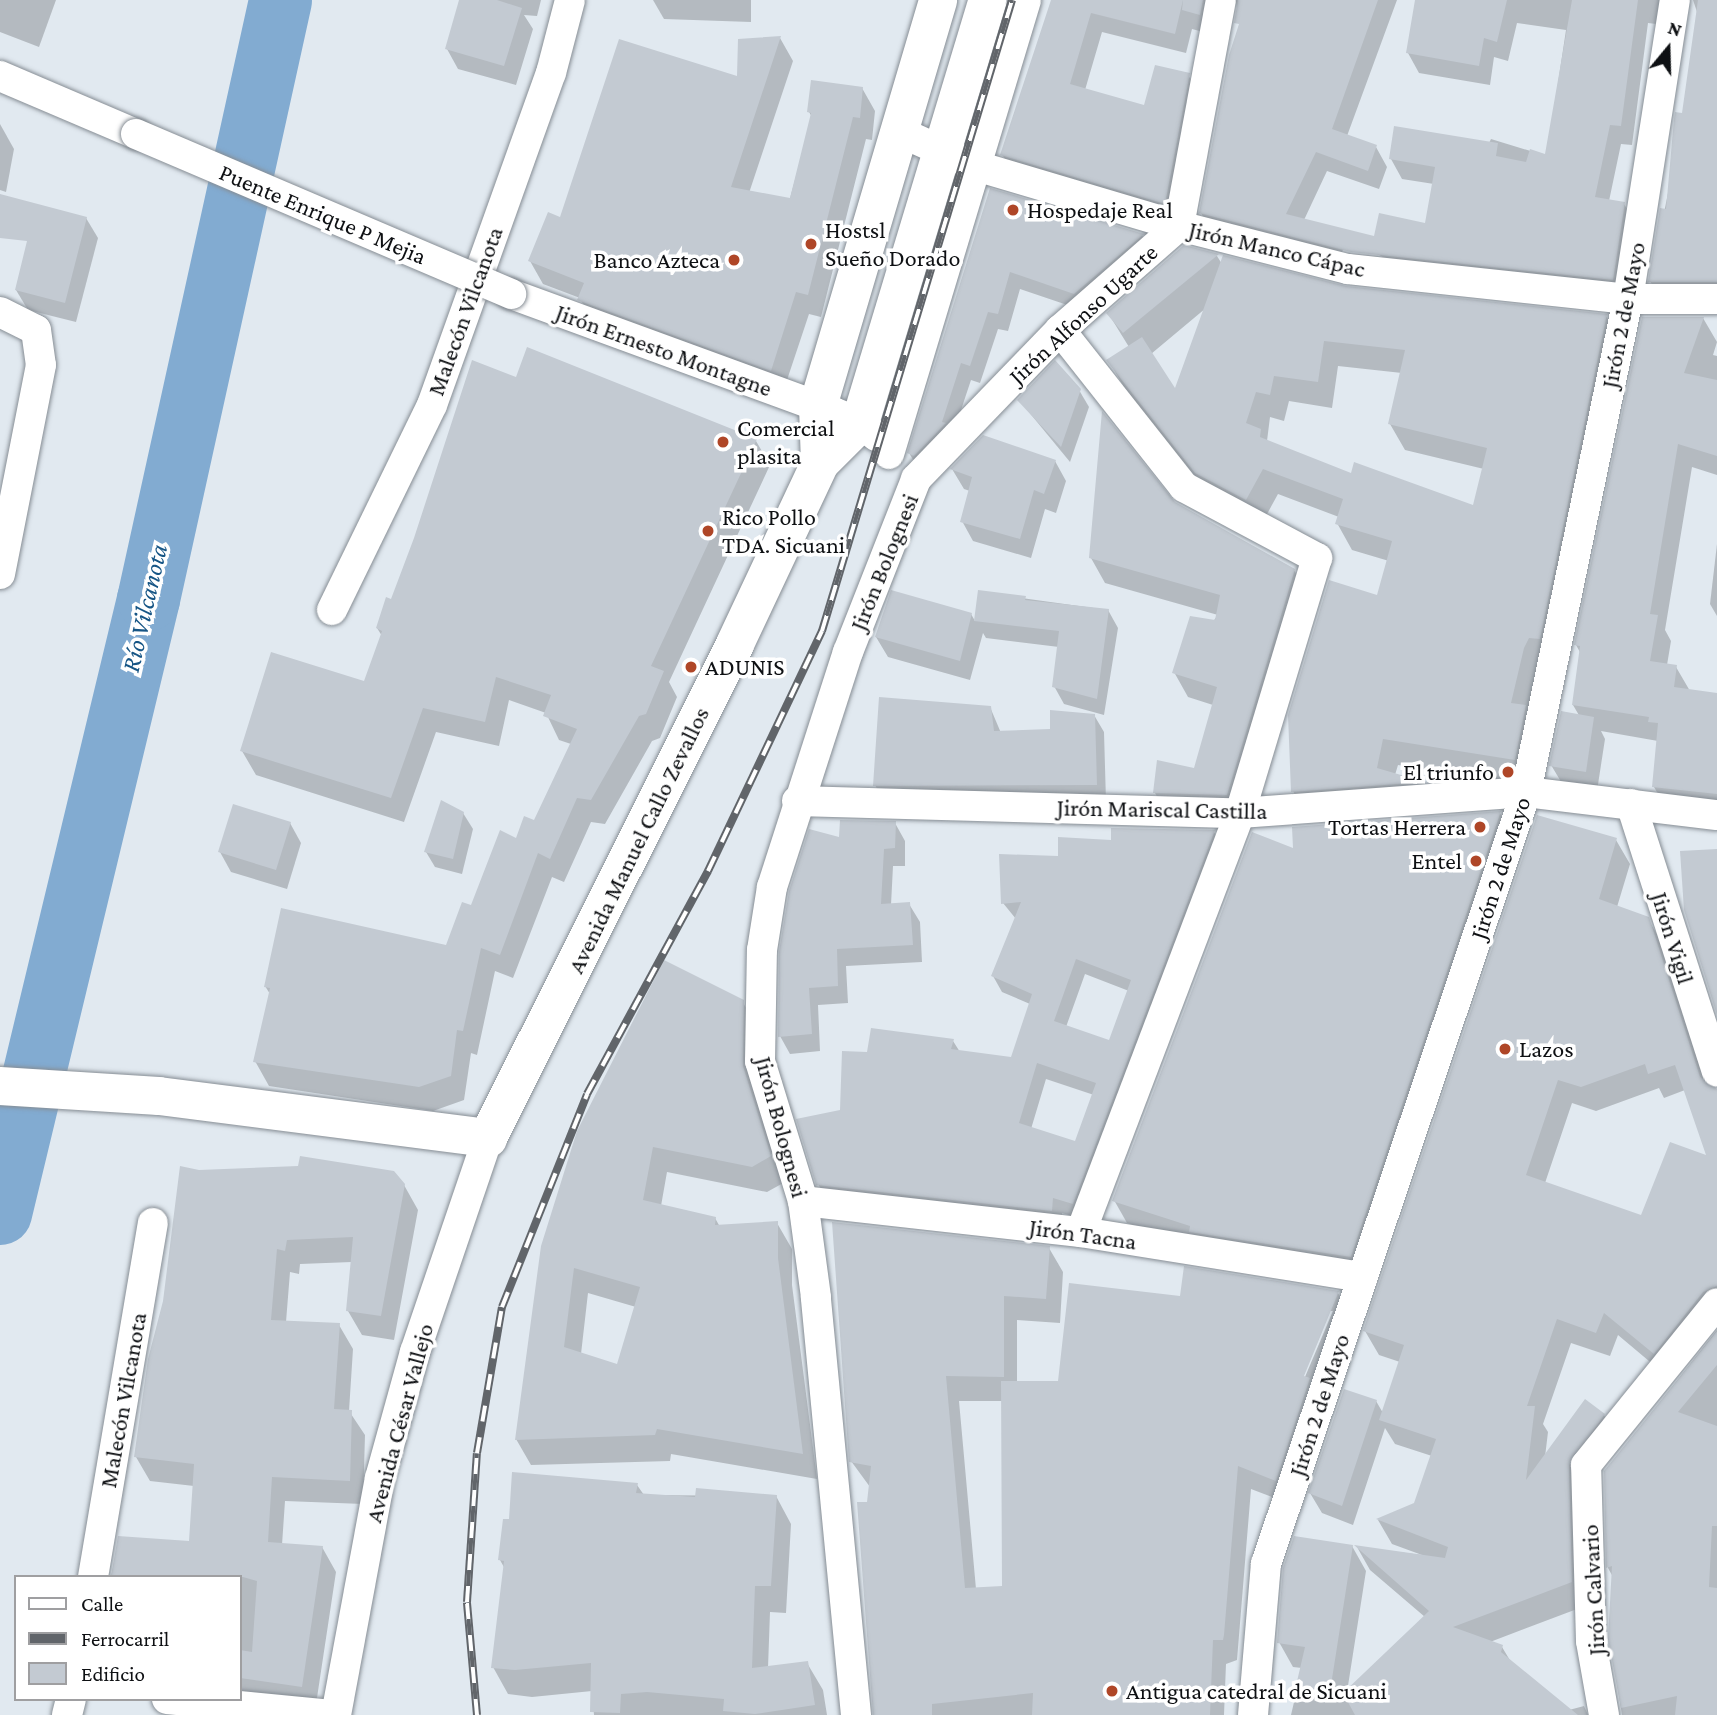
<!DOCTYPE html>
<html>
<head>
<meta charset="utf-8">
<style>
	body { margin:0 }
	#map { position:relative; width:1717px; height:1715px; overflow:hidden; background:#e1e9f0; font-family:"Crimson Pro",serif }
	div>[style] { position:absolute }
	.shadow>* { inset:0; background:#0003 }
	.river>* { height:63px; margin:-31.5px; padding:0 31.5px; transform-origin:31.5px; border-radius:31.5px; background:#82abd1 }
	.building>* { inset:0; background:#c3cad2 }
	.roads { filter:drop-shadow(0 0 2px #868d94) drop-shadow(0 0 2px #868d94) }
	.street>* { height:30px; margin:-15px; padding:0 15px; transform-origin:15px; border-radius:15px; background:#fff }
	.secondary>* { height:38px; margin:-19px; padding:0 19px; transform-origin:19px; border-radius:19px; background:#fff }
	.rail>* { height:8px; margin-top:-4px; transform-origin:0; background:repeating-linear-gradient(90deg,#fff 0 16px,#61656a 0 32px); box-sizing:border-box; border-block:2px solid #61656a }
	.bridges { filter:drop-shadow(0 0 2px #868d94) drop-shadow(0 0 2px #868d94) }
	.street-bridge>* { height:30px; margin:-15px; padding:0 15px; transform-origin:15px; border-radius:15px; background:#fff }
	.dots>* { width:19px; height:19px; translate:-50% -50%; box-sizing:border-box; border:4px solid #fff; border-radius:50% }
	span { translate:-50% -50%; white-space:nowrap; text-align:center; line-height:1.15; -webkit-text-stroke:7px #fff; paint-order:stroke }
	.poi-label { font-size:24px; color:#0e1013 }
	.left { translate:0 -50%; text-align:left }
	.right { translate:-100% -50%; text-align:right }
	.street-label { font-size:24px; color:#0e1013 }
	.water-label { font-size:26px; color:#165585; font-style:italic }
	.legend { position:absolute; left:14px; top:1575px; width:228px; height:126px; box-sizing:border-box; background:#fff; border:2px solid #9f9fa1; margin:0; padding:9px 12px; list-style:none; font-size:21px; color:#0e1013 }
	.legend li { display:flex; align-items:center; gap:14px; height:35px }
	.legend b { width:35px; border:2px solid #9f9fa1 }
	.north { position:absolute; left:1633px; top:14px; width:70px; height:70px; -webkit-text-stroke:5px #fff; paint-order:stroke; rotate:19deg; font-size:19px; font-weight:700; line-height:28px; text-align:center; color:#0e1013 }
	.north::after { content:''; display:block; margin:auto; width:24px; height:32px; background:#0e1013; clip-path:polygon(50% 0,100% 100%,50% 72%,0 100%) }
</style>
</head>
<body>
<div id="map">
	<div class="shadow">
		<div style="clip-path:polygon(0 0,56px 0,39px 47px,0 32px)"></div>
		<div style="clip-path:polygon(461px 0,541px 0,537px 16px,524px 15px,533px 29px,516px 85px,458px 69px,447px 49px)"></div>
		<div style="clip-path:polygon(653px 0,751px 0,751px 22px,664px 19px)"></div>
		<div style="clip-path:polygon(evenodd,1053px 0,1397px 0,1347px 136px,1376px 147px,1387px 167px,1379px 189px,1327px 171px,1304px 220px,1375px 238px,1427px 225px,1434px 184px,1402px 179px,1391px 159px,1489px 143px,1491px 139px,1547px 156px,1566px 30px,1517px 23px,1508px 61px,1494px 57px,1490px 85px,1419px 73px,1408px 53px,1416px 0,1667px 0,1665px 25px,1648px 23px,1632px 145px,1621px 144px,1609px 201px,1624px 204px,1636px 224px,1624px 299px,1213px 233px,1201px 213px,1240px 29px,1236px 2px,1218px 9px,1211px 34px,1192px 29px,1186px 53px,1102px 32px,1085px 90px,1145px 107px,1188px 75px,1200px 94px,1176px 223px,1013px 174px,1002px 154px,1053px 0,1343px 249px,1375px 253px,1383px 257px,1342px 253px,1343px 249px)"></div>
		<div style="clip-path:polygon(1693px 0,1717px 0,1717px 305px,1664px 305px,1650px 281px,1684px 115px,1698px 15px)"></div>
		<div style="clip-path:polygon(780px 38px,793px 61px,749px 193px,789px 202px,812px 117px,809px 112px,862px 88px,875px 111px,872px 140px,866px 139px,821px 317px,809px 314px,783px 392px,592px 322px,580px 298px,543px 284px,530px 261px,561px 219px,738px 79px)"></div>
		<div style="clip-path:polygon(0 124px,14px 149px,6px 192px,0 190px)"></div>
		<div style="clip-path:polygon(991px 193px,1142px 235px,1152px 253px,1085px 311px,1020px 289px,1008px 331px,998px 329px,980px 383px,971px 380px,952px 437px,920px 471px,909px 453px)"></div>
		<div style="clip-path:polygon(86px 218px,98px 238px,76px 322px,28px 310px,16px 290px)"></div>
		<div style="clip-path:polygon(evenodd,1184px 247px,1217px 256px,1222px 264px,1346px 288px,1606px 316px,1621px 342px,1529px 786px,1398px 765px,1395px 775px,1424px 783px,1438px 808px,1308px 817px,1293px 791px,1379px 597px,1389px 561px,1352px 550px,1337px 523px,1339px 517px,1278px 494px,1261px 525px,1213px 499px,1124px 387px,1109px 361px,1129px 347px,1108px 313px,1184px 247px,1206px 308px,1176px 392px,1151px 354px,1206px 308px,1184px 247px,1338px 366px,1402px 373px,1390px 424px,1405px 450px,1484px 469px,1474px 508px,1352px 476px,1267px 441px,1270px 417px,1284px 421px,1289px 401px,1332px 408px,1338px 366px)"></div>
		<div style="clip-path:polygon(1703px 318px,1717px 342px,1713px 355px,1717px 356px,1717px 475px,1692px 467px,1665px 630px,1671px 641px,1667px 665px,1676px 667px,1690px 691px,1717px 695px,1717px 816px,1668px 811px,1654px 787px,1658px 741px,1601px 731px,1605px 739px,1597px 791px,1563px 785px,1551px 765px,1580px 717px,1573px 705px,1581px 654px,1576px 645px)"></div>
		<div style="clip-path:polygon(517px 379px,756px 441px,770px 465px,669px 682px,677px 697px,660px 738px,652px 741px,605px 824px,591px 822px,564px 882px,552px 877px,513px 978px,495px 971px,477px 1055px,471px 1053px,464px 1100px,433px 1111px,269px 1086px,255px 1061px,270px 994px,265px 986px,447px 947px,517px 840px,535px 822px,571px 744px,559px 740px,546px 713px,509px 700px,499px 746px,436px 732px,404px 822px,256px 775px,242px 751px,365px 684px,382px 636px,377px 628px)"></div>
		<div style="clip-path:polygon(1079px 390px,1089px 407px,1070px 462px,1019px 400px)"></div>
		<div style="clip-path:polygon(1055px 461px,1066px 481px,1056px 513px,1045px 509px,1031px 558px,973px 541px,962px 521px,970px 491px,964px 489px,952px 469px)"></div>
		<div style="clip-path:polygon(1717px 544px,1717px 616px,1710px 604px)"></div>
		<div style="clip-path:polygon(1091px 558px,1294px 570px,1308px 595px,1241px 819px,1169px 817px,1155px 793px,1195px 770px,1213px 705px,1188px 697px,1174px 672px,1218px 615px,1105px 583px)"></div>
		<div style="clip-path:polygon(979px 592px,1108px 610px,1118px 628px,1104px 715px,1064px 704px,1054px 686px,1059px 647px,986px 638px,983px 633px,970px 680px,888px 657px,876px 637px,971px 614px,975px 621px)"></div>
		<div style="clip-path:polygon(990px 707px,1001px 733px,1052px 731px,1094px 715px,1104px 732px,1106px 801px,884px 802px,875px 785px)"></div>
		<div style="clip-path:polygon(463px 813px,473px 829px,462px 874px,435px 867px,426px 852px)"></div>
		<div style="clip-path:polygon(1500px 813px,1513px 836px,1364px 1280px,1200px 1247px,1127px 1223px,1114px 1200px,1295px 851px)"></div>
		<div style="clip-path:polygon(290px 823px,301px 843px,287px 889px,231px 872px,220px 852px)"></div>
		<div style="clip-path:polygon(895px 823px,905px 841px,905px 866px,893px 866px,891px 905px,909px 904px,920px 922px,922px 962px,846px 966px,848px 1003px,818px 1005px,820px 1051px,790px 1054px,780px 1036px,841px 839px)"></div>
		<div style="clip-path:polygon(evenodd,1214px 832px,1223px 847px,1082px 1219px,1062px 1213px,1061px 1227px,828px 1201px,818px 1184px,842px 1111px,869px 1054px,953px 1041px,960px 1052px,1012px 1058px,1030px 1004px,1002px 992px,993px 976px,1016px 919px,1003px 903px,1059px 858px,1113px 842px,1214px 832px,1085px 974px,1129px 991px,1110px 1043px,1066px 1027px,1085px 974px,1214px 832px,1046px 1079px,1094px 1095px,1076px 1143px,1031px 1129px,1046px 1079px)"></div>
		<div style="clip-path:polygon(evenodd,1616px 840px,1630px 864px,1617px 907px,1648px 919px,1662px 943px,1708px 1086px,1717px 1090px,1717px 1319px,1668px 1377px,1618px 1335px,1610px 1356px,1571px 1343px,1543px 1424px,1548px 1432px,1545px 1457px,1604px 1415px,1618px 1439px,1582px 1490px,1585px 1606px,1490px 1642px,1502px 1647px,1511px 1662px,1569px 1710px,1584px 1706px,1588px 1715px,1291px 1715px,1302px 1668px,1293px 1667px,1279px 1642px,1352px 1546px,1366px 1571px,1347px 1692px,1425px 1617px,1370px 1570px,1357px 1547px,1422px 1555px,1392px 1544px,1378px 1520px,1415px 1504px,1432px 1456px,1395px 1444px,1385px 1428px,1353px 1525px,1322px 1513px,1310px 1493px,1376px 1401px,1383px 1413px,1400px 1362px,1379px 1355px,1365px 1331px,1616px 840px,1659px 1088px,1664px 1098px,1685px 1090px,1709px 1158px,1642px 1217px,1545px 1183px,1572px 1103px,1596px 1111px,1659px 1088px)"></div>
		<div style="clip-path:polygon(evenodd,742px 1001px,758px 1028px,785px 1182px,767px 1192px,667px 1172px,661px 1206px,715px 1218px,720px 1227px,777px 1223px,792px 1249px,792px 1285px,817px 1479px,671px 1454px,670px 1461px,531px 1465px,516px 1439px,578px 1132px,742px 1001px,588px 1293px,636px 1307px,618px 1366px,581px 1354px,588px 1293px)"></div>
		<div style="clip-path:polygon(199px 1172px,404px 1185px,418px 1210px,394px 1340px,362px 1335px,348px 1311px,352px 1262px,300px 1264px,299px 1274px,290px 1272px,286px 1322px,339px 1325px,353px 1349px,349px 1411px,365px 1435px,363px 1504px,285px 1501px,282px 1545px,322px 1547px,336px 1572px,315px 1711px,240px 1699px,240px 1577px,111px 1577px,119px 1538px,191px 1543px,194px 1486px,150px 1481px,136px 1457px)"></div>
		<div style="clip-path:polygon(evenodd,834px 1224px,1049px 1248px,1063px 1272px,1060px 1323px,1017px 1320px,1017px 1383px,1059px 1383px,1182px 1298px,1186px 1268px,1338px 1293px,1352px 1317px,1290px 1504px,1251px 1489px,1237px 1660px,1226px 1664px,1224px 1715px,876px 1715px,870px 1487px,851px 1461px,834px 1224px,1329px 1311px,1333px 1311px,1302px 1384px,1299px 1383px,1329px 1311px,834px 1224px,959px 1401px,1003px 1401px,1004px 1588px,976px 1589px,959px 1401px)"></div>
		<div style="clip-path:polygon(1717px 1330px,1717px 1715px,1622px 1715px,1610px 1639px,1613px 1577px,1608px 1568px,1605px 1472px)"></div>
		<div style="clip-path:polygon(637px 1485px,644px 1495px,776px 1496px,791px 1524px,786px 1613px,770px 1612px,768px 1668px,807px 1663px,823px 1690px,827px 1715px,594px 1715px,592px 1691px,532px 1697px,508px 1694px,493px 1667px,505px 1569px,500px 1560px)"></div>
	</div>
	<div class="river">
		<div style="left:0;top:1213px;width:632px;rotate:-76.45deg"></div>
		<div style="left:148px;top:599px;width:613px;rotate:-77.57deg"></div>
	</div>
	<div class="building">
		<div style="clip-path:polygon(459px 0,497px 0,522px 8px,504px 66px,445px 49px)"></div>
		<div style="clip-path:polygon(1051px 0,1183px 0,1175px 34px,1091px 13px,1070px 84px,1144px 105px,1155px 65px,1190px 73px,1165px 204px,1000px 155px)"></div>
		<div style="clip-path:polygon(1183px 0,1203px 0,1200px 15px,1182px 10px)"></div>
		<div style="clip-path:polygon(1238px 0,1378px 0,1332px 129px,1377px 145px,1368px 171px,1316px 152px,1286px 214px,1374px 236px,1379px 213px,1425px 223px,1435px 167px,1389px 159px,1394px 126px,1498px 143px,1496px 156px,1526px 162px,1530px 149px,1545px 154px,1572px 0,1638px 0,1621px 126px,1610px 125px,1595px 197px,1625px 202px,1613px 280px,1351px 252px,1199px 213px,1229px 55px,1239px 24px,1234px 23px)"></div>
		<div style="clip-path:polygon(1415px 0,1507px 0,1497px 42px,1484px 38px,1479px 66px,1406px 53px)"></div>
		<div style="clip-path:polygon(1698px 0,1717px 0,1717px 282px,1648px 282px,1660px 208px,1666px 209px,1674px 119px,1675px 112px,1682px 113px)"></div>
		<div style="clip-path:polygon(781px 36px,731px 187px,790px 198px,811px 113px,807px 112px,811px 80px,863px 87px,860px 118px,853px 117px,808px 295px,796px 292px,771px 371px,577px 300px,584px 283px,528px 261px,548px 212px,560px 217px,619px 39px,737px 76px,738px 39px)"></div>
		<div style="clip-path:polygon(990px 188px,1144px 234px,1074px 294px,1010px 272px,998px 314px,988px 312px,970px 366px,961px 363px,942px 422px,946px 423px,914px 456px,907px 453px)"></div>
		<div style="clip-path:polygon(0 194px,87px 217px,65px 303px,15px 290px,27px 241px,0 238px)"></div>
		<div style="clip-path:polygon(1184px 245px,1219px 254px,1123px 333px,1106px 313px)"></div>
		<div style="clip-path:polygon(evenodd,1223px 255px,1346px 286px,1607px 314px,1540px 639px,1529px 638px,1524px 648px,1511px 703px,1526px 705px,1515px 760px,1383px 739px,1377px 768px,1425px 782px,1291px 792px,1288px 715px,1329px 580px,1377px 595px,1392px 541px,1335px 524px,1343px 499px,1263px 469px,1246px 500px,1195px 473px,1106px 360px,1142px 337px,1175px 388px,1223px 255px,1324px 341px,1405px 350px,1388px 424px,1487px 448px,1473px 505px,1354px 462px,1351px 473px,1260px 437px,1261px 429px,1246px 423px,1256px 392px,1270px 395px,1274px 376px,1318px 382px,1324px 341px)"></div>
		<div style="clip-path:polygon(1642px 317px,1704px 317px,1684px 373px,1717px 380px,1717px 456px,1678px 444px,1650px 614px,1658px 615px,1650px 661px,1677px 665px,1674px 687px,1717px 693px,1717px 794px,1652px 787px,1658px 723px,1648px 722px,1649px 717px,1572px 705px,1580px 646px,1574px 645px)"></div>
		<div style="clip-path:polygon(527px 347px,757px 439px,651px 666px,664px 671px,646px 714px,639px 716px,591px 800px,577px 798px,550px 859px,538px 853px,500px 955px,481px 948px,463px 1031px,457px 1030px,451px 1076px,419px 1087px,253px 1062px,270px 988px,264px 987px,281px 908px,446px 945px,462px 902px,471px 905px,500px 830px,516px 838px,524px 816px,534px 820px,577px 729px,543px 716px,551px 695px,496px 677px,485px 722px,423px 708px,391px 798px,240px 751px,271px 652px,364px 681px,382px 631px,376px 628px,386px 597px,391px 599px,414px 538px,472px 360px,516px 377px)"></div>
		<div style="clip-path:polygon(1055px 360px,1081px 389px,1061px 447px,1017px 400px)"></div>
		<div style="clip-path:polygon(1102px 411px,1175px 502px,1295px 569px,1227px 795px,1153px 793px,1157px 760px,1194px 768px,1217px 687px,1172px 673px,1190px 616px,1215px 620px,1220px 595px,1089px 558px)"></div>
		<div style="clip-path:polygon(983px 435px,1056px 460px,1044px 494px,1034px 490px,1020px 539px,960px 522px,972px 477px,950px 469px)"></div>
		<div style="clip-path:polygon(891px 590px,972px 613px,960px 661px,875px 637px)"></div>
		<div style="clip-path:polygon(978px 590px,1026px 596px,1025px 600px,1109px 609px,1097px 699px,1052px 687px,1059px 631px,974px 621px)"></div>
		<div style="clip-path:polygon(879px 697px,991px 706px,994px 731px,1050px 729px,1050px 710px,1095px 714px,1097px 785px,873px 786px)"></div>
		<div style="clip-path:polygon(1561px 711px,1594px 717px,1586px 772px,1549px 766px)"></div>
		<div style="clip-path:polygon(441px 800px,464px 812px,453px 859px,424px 852px)"></div>
		<div style="clip-path:polygon(233px 804px,291px 822px,276px 870px,218px 852px)"></div>
		<div style="clip-path:polygon(1501px 811px,1351px 1257px,1189px 1232px,1190px 1226px,1112px 1201px,1252px 832px,1293px 848px,1292px 827px)"></div>
		<div style="clip-path:polygon(evenodd,1537px 815px,1617px 838px,1599px 899px,1649px 917px,1700px 1077px,1717px 1089px,1717px 1286px,1703px 1292px,1654px 1354px,1604px 1313px,1596px 1333px,1557px 1319px,1527px 1406px,1535px 1406px,1526px 1480px,1585px 1399px,1605px 1414px,1569px 1465px,1572px 1582px,1453px 1627px,1503px 1645px,1501px 1652px,1578px 1715px,1355px 1715px,1343px 1693px,1429px 1611px,1354px 1545px,1445px 1558px,1448px 1547px,1376px 1519px,1414px 1503px,1436px 1439px,1379px 1420px,1404px 1345px,1363px 1331px,1537px 815px,1645px 1064px,1648px 1074px,1675px 1065px,1706px 1155px,1670px 1142px,1641px 1215px,1526px 1175px,1558px 1080px,1581px 1087px,1645px 1064px)"></div>
		<div style="clip-path:polygon(840px 820px,896px 821px,895px 848px,884px 849px,881px 904px,910px 902px,913px 945px,837px 949px,838px 986px,809px 988px,812px 1034px,778px 1037px,779px 952px,789px 891px,809px 829px,839px 837px)"></div>
		<div style="clip-path:polygon(evenodd,1111px 828px,1215px 830px,1073px 1204px,1053px 1198px,1052px 1211px,816px 1185px,796px 1119px,840px 1110px,842px 1051px,867px 1052px,871px 1028px,954px 1039px,951px 1049px,1011px 1057px,1032px 994px,991px 976px,1021px 902px,1001px 904px,999px 854px,1058px 856px,1058px 837px,1111px 840px,1111px 828px,1076px 959px,1131px 980px,1109px 1040px,1054px 1021px,1076px 959px,1111px 828px,1037px 1063px,1096px 1083px,1075px 1141px,1019px 1123px,1037px 1063px)"></div>
		<div style="clip-path:polygon(1717px 849px,1717px 1015px,1684px 910px,1680px 851px)"></div>
		<div style="clip-path:polygon(evenodd,664px 960px,744px 1000px,743px 1066px,771px 1156px,752px 1167px,653px 1147px,643px 1200px,716px 1217px,715px 1225px,778px 1221px,778px 1258px,803px 1454px,657px 1429px,655px 1435px,515px 1440px,541px 1246px,577px 1131px,664px 960px,574px 1268px,640px 1287px,617px 1364px,564px 1347px,574px 1268px)"></div>
		<div style="clip-path:polygon(300px 1156px,394px 1171px,405px 1184px,381px 1316px,346px 1311px,353px 1237px,287px 1240px,285px 1251px,277px 1249px,271px 1320px,340px 1323px,334px 1409px,352px 1410px,350px 1481px,272px 1477px,268px 1542px,323px 1546px,302px 1687px,240px 1678px,240px 1650px,252px 1652px,257px 1581px,243px 1577px,111px 1577px,118px 1536px,189px 1541px,194px 1464px,134px 1457px,148px 1359px,163px 1301px,180px 1166px,199px 1170px,298px 1166px)"></div>
		<div style="clip-path:polygon(832px 1222px,1050px 1246px,1046px 1299px,1004px 1296px,1004px 1377px,946px 1376px,965px 1588px,1002px 1586px,1001px 1381px,1058px 1381px,1069px 1283px,1180px 1296px,1184px 1266px,1339px 1291px,1304px 1376px,1310px 1378px,1276px 1481px,1238px 1466px,1224px 1635px,1223px 1640px,1213px 1640px,1210px 1715px,1032px 1715px,1033px 1693px,932px 1704px,932px 1715px,873px 1715px,857px 1502px,867px 1502px,871px 1466px,849px 1462px)"></div>
		<div style="clip-path:polygon(1717px 1331px,1717px 1365px,1678px 1412px,1717px 1426px,1717px 1526px,1712px 1526px,1709px 1587px,1717px 1588px,1717px 1715px,1675px 1715px,1677px 1696px,1621px 1708px,1608px 1639px,1612px 1566px,1606px 1568px,1604px 1471px)"></div>
		<div style="clip-path:polygon(1344px 1389px,1377px 1400px,1342px 1506px,1308px 1493px)"></div>
		<div style="clip-path:polygon(512px 1472px,638px 1483px,636px 1493px,695px 1497px,696px 1488px,777px 1495px,771px 1586px,755px 1586px,752px 1668px,808px 1661px,815px 1705px,755px 1714px,723px 1711px,724px 1699px,647px 1692px,621px 1694px,620px 1713px,590px 1712px,591px 1663px,515px 1670px,491px 1668px,504px 1561px,498px 1560px,503px 1519px,509px 1519px)"></div>
		<div style="clip-path:polygon(1294px 1536px,1353px 1545px,1329px 1698px,1295px 1690px,1305px 1647px,1277px 1643px,1283px 1568px)"></div>
	</div>
	<div class="roads">
		<div class="street">
			<div style="left:0;top:76px;width:148px;rotate:23.1deg"></div>
			<div style="left:900px;top:132px;width:80px;rotate:24.3deg"></div>
			<div style="left:973px;top:165px;width:215px;rotate:16.5deg"></div>
			<div style="left:1179px;top:226px;width:174px;rotate:14.3deg"></div>
			<div style="left:1348px;top:269px;width:282px;rotate:6.1deg"></div>
			<div style="left:1628px;top:299px;width:89px"></div>
			<div style="left:511px;top:294px;width:343px;rotate:20.1deg"></div>
			<div style="left:833px;top:412px;width:29px;rotate:22deg"></div>
			<div style="left:860px;top:423px;width:21px;rotate:39deg"></div>
			<div style="left:0;top:312px;width:40px;rotate:26.6deg"></div>
			<div style="left:36px;top:330px;width:35px;rotate:82deg"></div>
			<div style="left:41px;top:365px;width:213px;rotate:101.1deg"></div>
			<div style="left:1060px;top:330px;width:200px;rotate:51.7deg"></div>
			<div style="left:1184px;top:487px;width:151px;rotate:28.1deg"></div>
			<div style="left:1317px;top:558px;width:266px;rotate:106.8deg"></div>
			<div style="left:1240px;top:813px;width:448px;rotate:110.8deg"></div>
			<div style="left:889px;top:454px;width:474px;rotate:-73.2deg"></div>
			<div style="left:332px;top:610px;width:228px;rotate:-64deg"></div>
			<div style="left:432px;top:405px;width:353px;rotate:-70.3deg"></div>
			<div style="left:551px;top:73px;width:75px;rotate:-75.4deg"></div>
			<div style="left:797px;top:801px;width:443px;rotate:1.6deg"></div>
			<div style="left:1240px;top:813px;width:287px;rotate:-4.2deg"></div>
			<div style="left:1526px;top:792px;width:192px;rotate:6.9deg"></div>
			<div style="left:1631px;top:804px;width:281px;rotate:72.2deg"></div>
			<div style="left:803px;top:1201px;width:280px;rotate:6.4deg"></div>
			<div style="left:1081px;top:1232px;width:285px;rotate:9.1deg"></div>
			<div style="left:93px;top:1577px;width:359px;rotate:-80.4deg"></div>
			<div style="left:167px;top:1699px;width:168px;rotate:5.5deg"></div>
			<div style="left:67px;top:1715px;width:16px;rotate:-76deg"></div>
			<div style="left:336px;top:1715px;width:241px;rotate:-79.5deg"></div>
			<div style="left:380px;top:1478px;width:131px;rotate:-74.5deg"></div>
			<div style="left:415px;top:1352px;width:226px;rotate:-71.2deg"></div>
			<div style="left:856px;top:1715px;width:420px;rotate:-95.5deg"></div>
			<div style="left:816px;top:1297px;width:97px;rotate:-97.7deg"></div>
			<div style="left:803px;top:1201px;width:146px;rotate:-107.1deg"></div>
			<div style="left:760px;top:1061px;width:111px;rotate:-89deg"></div>
			<div style="left:762px;top:950px;width:64px;rotate:-81deg"></div>
			<div style="left:772px;top:887px;width:247px;rotate:-72.1deg"></div>
			<div style="left:848px;top:652px;width:186px;rotate:-68.5deg"></div>
			<div style="left:916px;top:479px;width:207px;rotate:-46deg"></div>
			<div style="left:1060px;top:330px;width:158px;rotate:-41.2deg"></div>
			<div style="left:1179px;top:226px;width:230px;rotate:-79.5deg"></div>
			<div style="left:1253px;top:1715px;width:152px;rotate:-85.1deg"></div>
			<div style="left:1266px;top:1564px;width:815px;rotate:-71.39deg"></div>
			<div style="left:1526px;top:792px;width:503px;rotate:-78.31deg"></div>
			<div style="left:1628px;top:299px;width:303px;rotate:-81.1deg"></div>
			<div style="left:1604px;top:1715px;width:75px;rotate:-100deg"></div>
			<div style="left:1591px;top:1641px;width:176px;rotate:-91.6deg"></div>
			<div style="left:1586px;top:1465px;width:208px;rotate:-51deg"></div>
		</div>
		<div class="secondary">
			<div style="left:820px;top:463px;width:57px;rotate:-92deg"></div>
			<div style="left:818px;top:406px;width:423px;rotate:-73.5deg"></div>
			<div style="left:0;top:1086px;width:159px;rotate:3.6deg"></div>
			<div style="left:159px;top:1096px;width:332px;rotate:7.3deg"></div>
			<div style="left:488px;top:1138px;width:552px;rotate:-63.43deg"></div>
			<div style="left:735px;top:644px;width:200px;rotate:-64.8deg"></div>
			<div style="left:820px;top:463px;width:57px;rotate:-45deg"></div>
			<div style="left:860px;top:423px;width:442px;rotate:-73.2deg"></div>
		</div>
	</div>
	<div class="rail">
		<div style="left:477px;top:1715px;width:113px;rotate:-95.1deg"></div>
		<div style="left:467px;top:1602px;width:149px;rotate:-86.2deg"></div>
		<div style="left:477px;top:1453px;width:148px;rotate:-80.3deg"></div>
		<div style="left:502px;top:1307px;width:229px;rotate:-68.2deg"></div>
		<div style="left:587px;top:1094px;width:254px;rotate:-61.5deg"></div>
		<div style="left:708px;top:871px;width:266px;rotate:-64.6deg"></div>
		<div style="left:822px;top:631px;width:659px;rotate:-73.24deg"></div>
	</div>
	<div class="bridges">
		<div class="street-bridge">
			<div style="left:136px;top:134px;width:408px;rotate:23.1deg"></div>
		</div>
	</div>
	<div class="dots">
		<div style="left:1013px;top:210px;background:#af4627"></div>
		<div style="left:811px;top:244px;background:#af4627"></div>
		<div style="left:734px;top:260px;background:#af4627"></div>
		<div style="left:723px;top:442px;background:#af4627"></div>
		<div style="left:708px;top:531px;background:#af4627"></div>
		<div style="left:691px;top:667px;background:#af4627"></div>
		<div style="left:1508px;top:772px;background:#af4627"></div>
		<div style="left:1480px;top:827px;background:#af4627"></div>
		<div style="left:1476px;top:861px;background:#af4627"></div>
		<div style="left:1505px;top:1049px;background:#af4627"></div>
		<div style="left:1112px;top:1691px;background:#af4627"></div>
	</div>
	<div class="poi-label">
		<span class="left" style="left:1027px;top:210px">Hospedaje Real</span>
		<span class="left" style="left:825px;top:244px">Hostsl<br>Sueño Dorado</span>
		<span class="right" style="left:720px;top:260px">Banco Azteca</span>
		<span class="left" style="left:737px;top:442px">Comercial<br>plasita</span>
		<span class="left" style="left:722px;top:531px">Rico Pollo<br>TDA. Sicuani</span>
		<span class="left" style="left:705px;top:667px">ADUNIS</span>
		<span class="right" style="left:1494px;top:772px">El triunfo</span>
		<span class="right" style="left:1466px;top:827px">Tortas Herrera</span>
		<span class="right" style="left:1462px;top:861px">Entel</span>
		<span class="left" style="left:1519px;top:1049px">Lazos</span>
		<span class="left" style="left:1126px;top:1691px">Antigua catedral de Sicuani</span>
	</div>
	<div class="street-label">
		<span style="left:323px;top:214px;rotate:23deg">Puente Enrique P Mejia</span>
		<span style="left:1277px;top:249px;rotate:13deg">Jirón Manco Cápac</span>
		<span style="left:465px;top:311px;rotate:-70deg">Malecón Vilcanota</span>
		<span style="left:1083px;top:314px;rotate:-43deg">Jirón Alfonso Ugarte</span>
		<span style="left:1623px;top:315px;rotate:-79deg">Jirón 2 de Mayo</span>
		<span style="left:664px;top:350px;rotate:20deg">Jirón Ernesto Montagne</span>
		<span style="left:884px;top:562px;rotate:-68deg">Jirón Bolognesi</span>
		<span style="left:1162px;top:809px;rotate:1deg">Jirón Mariscal Castilla</span>
		<span style="left:638px;top:840px;rotate:-64deg">Avenida Manuel Callo Zevallos</span>
		<span style="left:1500px;top:868px;rotate:-72deg">Jirón 2 de Mayo</span>
		<span style="left:1673px;top:938px;rotate:73deg">Jirón Vigil</span>
		<span style="left:782px;top:1127px;rotate:75deg">Jirón Bolognesi</span>
		<span style="left:1083px;top:1234px;rotate:8deg">Jirón Tacna</span>
		<span style="left:123px;top:1400px;rotate:-80deg">Malecón Vilcanota</span>
		<span style="left:1319px;top:1405px;rotate:-72deg">Jirón 2 de Mayo</span>
		<span style="left:399px;top:1423px;rotate:-75deg">Avenida César Vallejo</span>
		<span style="left:1593px;top:1590px;rotate:-93deg">Jirón Calvario</span>
	</div>
	<div class="water-label">
		<span style="left:145px;top:608px;rotate:-77deg">Río Vilcanota</span>
	</div>
	<ul class="legend">
	<li><b style="height:9px;background:#fff"></b>Calle</li>
	<li><b style="height:9px;background:#61656a"></b>Ferrocarril</li>
	<li><b style="height:19px;background:#c3cad2"></b>Edificio</li>
	</ul>
	<div class="north">N</div>
</div>
</body>
</html>
